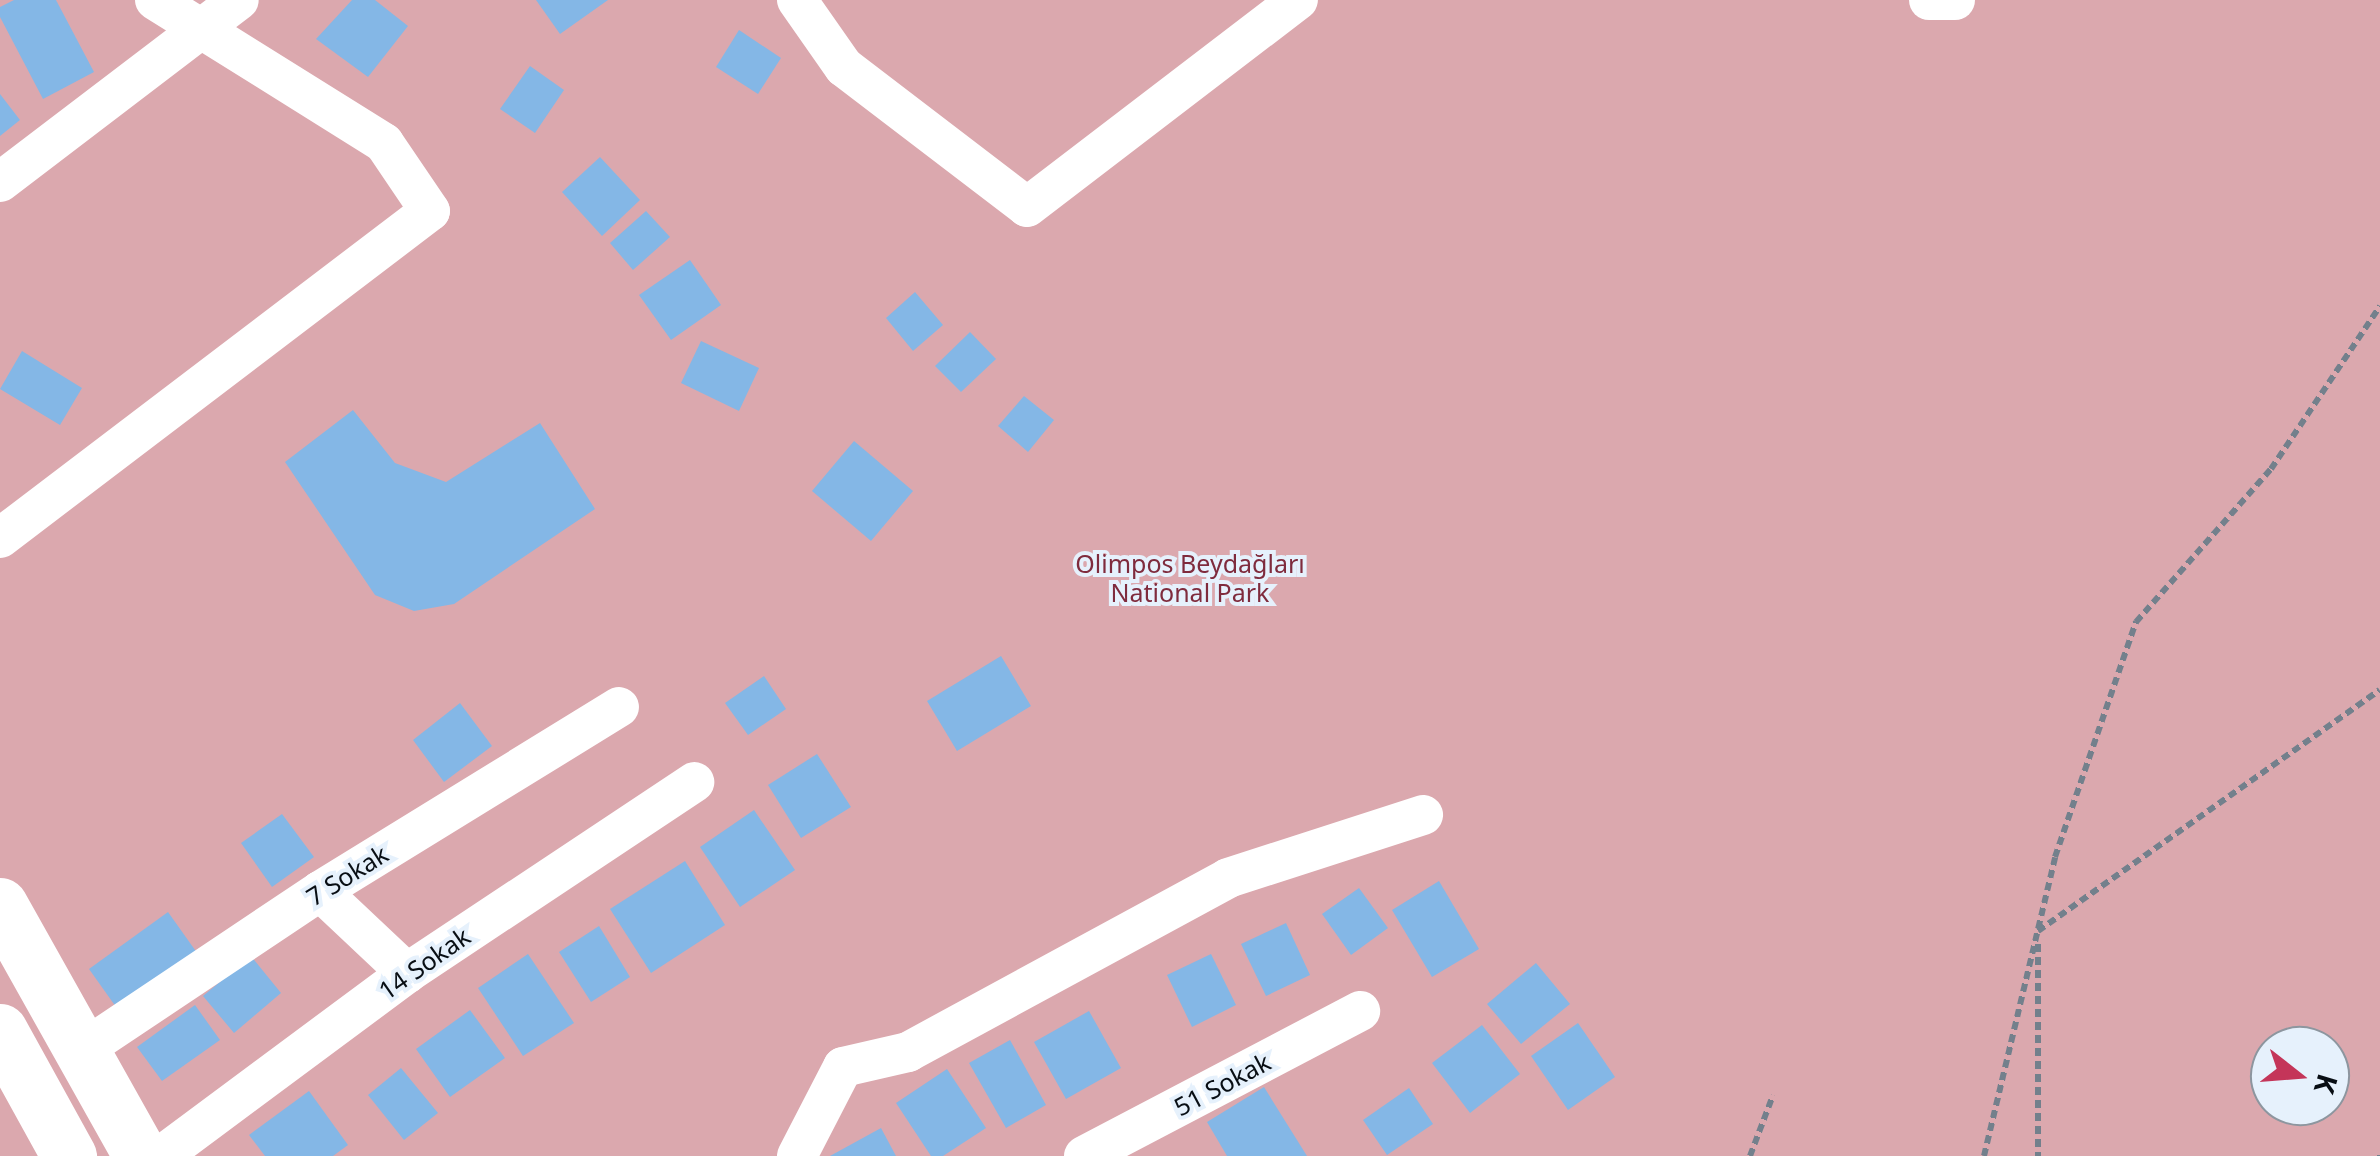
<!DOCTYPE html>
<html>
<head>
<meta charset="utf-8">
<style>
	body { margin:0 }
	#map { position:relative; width:2380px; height:1156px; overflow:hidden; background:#d2e5f7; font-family:"Noto Sans",sans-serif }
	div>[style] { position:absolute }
	.green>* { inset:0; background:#dba8ae }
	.building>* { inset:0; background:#84b7e6 }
	.path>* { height:6px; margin-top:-3px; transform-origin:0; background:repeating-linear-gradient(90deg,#73808c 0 8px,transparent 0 13px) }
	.street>* { height:40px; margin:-20px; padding:0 20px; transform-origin:20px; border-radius:20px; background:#fff }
	.secondary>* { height:55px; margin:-27.5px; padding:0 27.5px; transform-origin:27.5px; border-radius:27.5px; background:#fff }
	span { translate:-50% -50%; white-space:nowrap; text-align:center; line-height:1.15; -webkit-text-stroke:8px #e6f1fc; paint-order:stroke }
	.park-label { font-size:25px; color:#7f2b3d }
	.street-label { font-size:25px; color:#080e14 }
	.north { position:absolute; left:2250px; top:1026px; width:100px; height:100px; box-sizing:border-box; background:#e6f1fc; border:2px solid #8d969f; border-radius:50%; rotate:107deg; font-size:28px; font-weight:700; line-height:40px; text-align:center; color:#080e14 }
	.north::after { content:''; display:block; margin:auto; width:35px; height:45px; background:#c43559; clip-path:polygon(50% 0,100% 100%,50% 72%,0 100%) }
</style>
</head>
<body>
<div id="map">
	<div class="green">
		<div style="clip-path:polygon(evenodd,0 0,2380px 0,2380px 1156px,0 1156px,0 0,2270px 1046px,2330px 1046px,2330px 1106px,2270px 1106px,2270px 1046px)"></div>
	</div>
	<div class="building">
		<div style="clip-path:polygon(14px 0,56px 0,94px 72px,43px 99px,0 17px,0 7px)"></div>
		<div style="clip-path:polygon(352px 0,375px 0,408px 26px,368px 77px,316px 39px)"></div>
		<div style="clip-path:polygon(536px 0,608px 0,560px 34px)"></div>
		<div style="clip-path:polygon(739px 30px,781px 58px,758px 94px,716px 67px)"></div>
		<div style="clip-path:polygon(530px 66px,564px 90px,535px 133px,500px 109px)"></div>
		<div style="clip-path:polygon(0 94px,20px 120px,0 136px)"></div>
		<div style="clip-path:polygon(600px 157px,640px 200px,602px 236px,562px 192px)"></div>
		<div style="clip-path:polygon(646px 211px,670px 237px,633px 270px,610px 243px)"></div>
		<div style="clip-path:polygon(690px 260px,721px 305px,671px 340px,639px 295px)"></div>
		<div style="clip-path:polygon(915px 292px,943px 325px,913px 351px,886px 318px)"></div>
		<div style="clip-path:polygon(970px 332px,996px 359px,961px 392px,935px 366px)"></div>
		<div style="clip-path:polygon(701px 341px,759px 368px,739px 411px,681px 383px)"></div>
		<div style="clip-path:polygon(22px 351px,82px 388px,60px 425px,0 389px)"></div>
		<div style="clip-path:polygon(1024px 396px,1054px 420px,1028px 452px,998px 426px)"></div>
		<div style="clip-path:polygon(353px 410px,395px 463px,446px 482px,540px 423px,595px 509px,454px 604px,414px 611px,375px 595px,285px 462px)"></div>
		<div style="clip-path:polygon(854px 441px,913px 491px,871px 541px,812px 491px)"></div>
		<div style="clip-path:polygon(1001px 656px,1031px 706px,957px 751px,927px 701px)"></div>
		<div style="clip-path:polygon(764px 676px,786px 709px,748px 735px,725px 703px)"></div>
		<div style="clip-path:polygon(460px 703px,492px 746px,444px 782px,413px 740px)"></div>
		<div style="clip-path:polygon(817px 754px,851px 807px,801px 838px,768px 785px)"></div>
		<div style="clip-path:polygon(754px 810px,795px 870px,740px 907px,700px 847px)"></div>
		<div style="clip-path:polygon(282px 814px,314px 857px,272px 887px,241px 843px)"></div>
		<div style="clip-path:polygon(685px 861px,725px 925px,651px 973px,610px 909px)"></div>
		<div style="clip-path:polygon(1439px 881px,1479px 949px,1432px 977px,1392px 910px)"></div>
		<div style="clip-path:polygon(1359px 888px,1388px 928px,1351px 955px,1322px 914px)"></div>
		<div style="clip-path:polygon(168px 912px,200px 957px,121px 1014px,89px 969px)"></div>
		<div style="clip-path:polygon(1286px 923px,1310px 975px,1266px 996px,1241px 944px)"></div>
		<div style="clip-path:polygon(599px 926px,630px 977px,591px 1002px,559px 952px)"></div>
		<div style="clip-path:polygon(528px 954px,574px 1023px,523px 1056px,478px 988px)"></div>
		<div style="clip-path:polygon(1211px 954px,1236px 1005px,1192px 1027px,1167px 975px)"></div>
		<div style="clip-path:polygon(251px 956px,281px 993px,234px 1033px,203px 996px)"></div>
		<div style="clip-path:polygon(1536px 963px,1570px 1004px,1521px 1044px,1487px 1004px)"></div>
		<div style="clip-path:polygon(195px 1005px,220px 1040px,162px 1081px,137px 1047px)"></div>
		<div style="clip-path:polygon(470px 1010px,505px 1058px,450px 1097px,416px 1049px)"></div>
		<div style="clip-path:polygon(1089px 1011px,1121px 1068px,1066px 1099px,1034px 1042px)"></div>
		<div style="clip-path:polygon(1578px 1023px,1615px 1077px,1568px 1110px,1531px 1056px)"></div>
		<div style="clip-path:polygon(1482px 1025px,1520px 1074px,1470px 1113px,1432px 1063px)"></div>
		<div style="clip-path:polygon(1010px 1040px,1046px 1105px,1006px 1128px,969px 1063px)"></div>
		<div style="clip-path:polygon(401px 1068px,438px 1113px,404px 1140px,368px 1095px)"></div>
		<div style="clip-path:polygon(947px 1069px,986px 1128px,943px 1156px,931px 1156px,896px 1103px)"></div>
		<div style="clip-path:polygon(1264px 1087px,1307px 1156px,1227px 1156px,1207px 1122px)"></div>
		<div style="clip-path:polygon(1409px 1088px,1433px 1124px,1387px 1155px,1363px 1120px)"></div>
		<div style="clip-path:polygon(309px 1091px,348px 1145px,333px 1156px,265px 1156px,249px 1135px)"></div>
		<div style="clip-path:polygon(881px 1128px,896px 1156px,830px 1156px)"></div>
	</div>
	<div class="path">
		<div style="left:2038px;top:931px;width:418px;rotate:-35.2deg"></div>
		<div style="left:2038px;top:944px;width:212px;rotate:90deg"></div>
		<div style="left:1750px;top:1156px;width:65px;rotate:-69.3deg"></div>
		<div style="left:1984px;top:1156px;width:307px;rotate:-76.6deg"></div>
		<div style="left:2055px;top:857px;width:249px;rotate:-71deg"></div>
		<div style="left:2136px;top:622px;width:204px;rotate:-48.6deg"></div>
		<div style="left:2271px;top:469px;width:196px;rotate:-56.2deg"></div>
		<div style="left:2380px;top:1156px;width:1px;rotate:-90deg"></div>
	</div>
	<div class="street">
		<div style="left:797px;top:0;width:82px;rotate:55deg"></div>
		<div style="left:844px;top:67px;width:230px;rotate:37.4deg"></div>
		<div style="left:1027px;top:207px;width:341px;rotate:-37.4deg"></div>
		<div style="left:1929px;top:0;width:26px"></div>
		<div style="left:0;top:182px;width:300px;rotate:-37.3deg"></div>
		<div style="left:0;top:538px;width:540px;rotate:-37.25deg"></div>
		<div style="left:430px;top:211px;width:82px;rotate:-124.1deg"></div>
		<div style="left:384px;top:143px;width:270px;rotate:-148deg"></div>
		<div style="left:320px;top:891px;width:120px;rotate:43.3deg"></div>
		<div style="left:81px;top:1051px;width:288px;rotate:-33.8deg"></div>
		<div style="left:320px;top:891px;width:351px;rotate:-31.6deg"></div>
		<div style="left:161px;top:1156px;width:307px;rotate:-36.6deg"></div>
		<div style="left:407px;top:973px;width:345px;rotate:-33.6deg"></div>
		<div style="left:797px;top:1156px;width:100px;rotate:-62.7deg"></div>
		<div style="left:843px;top:1067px;width:67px;rotate:-13deg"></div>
		<div style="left:908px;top:1052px;width:364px;rotate:-28.5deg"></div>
		<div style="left:1228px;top:878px;width:205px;rotate:-17.9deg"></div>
		<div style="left:1084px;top:1156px;width:312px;rotate:-27.7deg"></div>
	</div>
	<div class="secondary">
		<div style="left:0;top:905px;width:288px;rotate:60.7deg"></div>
		<div style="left:0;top:1031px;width:143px;rotate:61.1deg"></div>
	</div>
	<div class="park-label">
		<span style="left:1190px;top:578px">Olimpos Beydağları<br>National Park</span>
	</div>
	<div class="street-label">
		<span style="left:347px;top:875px;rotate:-32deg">7 Sokak</span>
		<span style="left:424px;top:963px;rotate:-35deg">14 Sokak</span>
		<span style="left:1222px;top:1084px;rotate:-28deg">51 Sokak</span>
	</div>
	<div class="north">K</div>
</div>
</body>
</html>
